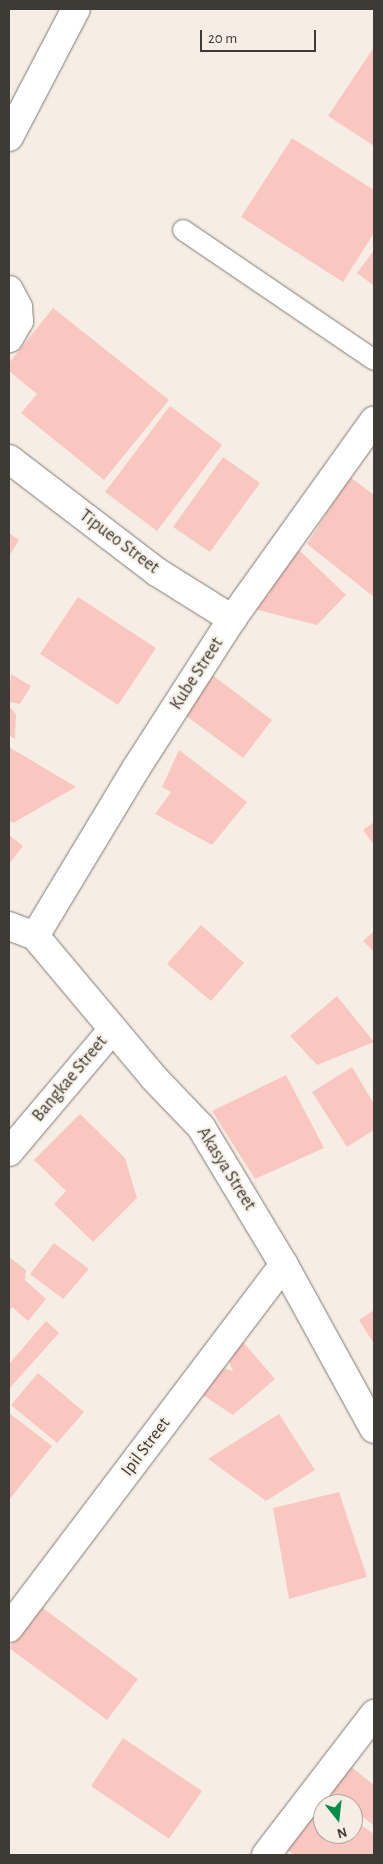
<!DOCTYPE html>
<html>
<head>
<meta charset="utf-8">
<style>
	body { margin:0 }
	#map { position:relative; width:383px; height:1864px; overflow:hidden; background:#f6eee5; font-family:"Alegreya Sans",sans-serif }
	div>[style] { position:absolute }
	.building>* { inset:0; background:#f9c7c0 }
	.roads { filter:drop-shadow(0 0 1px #7f7870) drop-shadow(0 0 1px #7f7870) }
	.lane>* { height:20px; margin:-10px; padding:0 10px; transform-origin:10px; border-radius:10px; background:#fff }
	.street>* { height:28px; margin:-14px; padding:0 14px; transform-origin:14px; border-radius:14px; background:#fff }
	span { translate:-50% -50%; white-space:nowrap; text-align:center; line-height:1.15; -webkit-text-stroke:4px #f6eee5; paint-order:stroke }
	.street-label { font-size:18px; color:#3e3b37 }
	.frame { position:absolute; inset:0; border:10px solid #3e3b37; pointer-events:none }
	.north { position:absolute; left:313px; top:1794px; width:50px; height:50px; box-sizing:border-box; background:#f6eee5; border:1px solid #aca69f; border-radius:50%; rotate:164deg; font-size:14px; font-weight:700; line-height:20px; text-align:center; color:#3e3b37 }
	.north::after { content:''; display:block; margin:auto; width:18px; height:22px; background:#048c49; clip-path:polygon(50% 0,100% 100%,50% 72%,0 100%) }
	.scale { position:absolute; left:200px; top:30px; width:116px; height:22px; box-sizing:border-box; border:2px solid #3e3b37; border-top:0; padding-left:6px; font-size:15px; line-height:18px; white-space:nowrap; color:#3e3b37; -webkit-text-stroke:4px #f6eee5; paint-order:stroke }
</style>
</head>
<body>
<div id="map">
	<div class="building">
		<div style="clip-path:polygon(374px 47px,374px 146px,328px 116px)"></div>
		<div style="clip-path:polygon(292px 138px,374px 190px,374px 233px,343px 282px,241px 217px)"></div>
		<div style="clip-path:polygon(374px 250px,374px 286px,357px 273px)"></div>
		<div style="clip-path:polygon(53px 308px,169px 400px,104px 480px,21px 413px,37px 394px,9px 371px,9px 363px)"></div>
		<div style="clip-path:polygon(170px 406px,222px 445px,157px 531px,105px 492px)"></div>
		<div style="clip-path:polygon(223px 457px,260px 483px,210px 552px,173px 527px)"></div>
		<div style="clip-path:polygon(350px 477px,374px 495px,374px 597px,307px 544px)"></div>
		<div style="clip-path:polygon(9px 533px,19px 540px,9px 556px)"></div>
		<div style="clip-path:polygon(299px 550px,346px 595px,317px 625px,254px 609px,270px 593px,263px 587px)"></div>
		<div style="clip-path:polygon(78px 597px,156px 648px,118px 705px,40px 654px)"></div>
		<div style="clip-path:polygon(207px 671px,272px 720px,243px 758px,177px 709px)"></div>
		<div style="clip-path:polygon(11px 674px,31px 686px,20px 704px,9px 702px)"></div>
		<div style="clip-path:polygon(9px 706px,16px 714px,15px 739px,9px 735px)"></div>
		<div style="clip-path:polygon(9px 747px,76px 787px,13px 823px,9px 820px)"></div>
		<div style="clip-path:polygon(179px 750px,247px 802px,212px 845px,155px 814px,171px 792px,162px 787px)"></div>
		<div style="clip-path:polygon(374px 822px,374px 845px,363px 830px)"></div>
		<div style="clip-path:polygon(9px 835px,23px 846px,9px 864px)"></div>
		<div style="clip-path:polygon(201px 925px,244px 963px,211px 1001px,167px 964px)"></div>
		<div style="clip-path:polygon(374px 931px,374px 952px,363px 941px)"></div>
		<div style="clip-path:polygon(337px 996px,374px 1042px,317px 1065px,290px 1036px)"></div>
		<div style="clip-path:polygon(352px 1067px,374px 1104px,374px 1130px,347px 1147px,312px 1092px)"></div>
		<div style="clip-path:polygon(286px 1075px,324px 1148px,255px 1179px,212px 1111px)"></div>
		<div style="clip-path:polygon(80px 1114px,125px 1158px,137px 1198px,93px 1242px,54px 1204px,66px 1191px,34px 1160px)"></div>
		<div style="clip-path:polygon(54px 1243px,89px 1269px,63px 1299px,30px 1274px)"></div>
		<div style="clip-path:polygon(9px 1257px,26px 1270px,25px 1280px,46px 1299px,28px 1321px,12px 1307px,9px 1312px)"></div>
		<div style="clip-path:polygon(374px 1310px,374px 1344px,359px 1320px)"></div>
		<div style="clip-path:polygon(46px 1321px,59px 1333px,9px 1389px,9px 1364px)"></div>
		<div style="clip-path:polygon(237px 1335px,275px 1379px,233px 1415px,198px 1392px,215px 1366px,233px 1371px,226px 1354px)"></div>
		<div style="clip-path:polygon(38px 1373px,84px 1412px,57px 1443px,11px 1405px)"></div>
		<div style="clip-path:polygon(9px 1413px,52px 1446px,9px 1500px)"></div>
		<div style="clip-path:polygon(279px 1414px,315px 1470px,266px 1501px,208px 1459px)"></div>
		<div style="clip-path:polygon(339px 1492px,367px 1577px,289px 1599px,273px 1508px)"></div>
		<div style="clip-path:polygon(40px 1606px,138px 1679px,107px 1720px,9px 1648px)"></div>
		<div style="clip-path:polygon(123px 1738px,202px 1791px,169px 1839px,91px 1786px)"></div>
		<div style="clip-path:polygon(345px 1762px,374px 1785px,373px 1825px,353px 1809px,353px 1804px,346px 1804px,325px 1788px)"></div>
		<div style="clip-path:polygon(322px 1796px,333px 1804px,323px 1804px,323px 1834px,353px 1834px,353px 1819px,374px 1834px,374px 1855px,294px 1855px,284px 1848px)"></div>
	</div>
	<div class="roads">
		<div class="lane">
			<div style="left:183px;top:230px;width:231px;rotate:34.2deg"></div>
		</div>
		<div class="street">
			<div style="left:9px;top:137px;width:144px;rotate:-62.4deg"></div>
			<div style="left:9px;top:290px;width:19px;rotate:62deg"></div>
			<div style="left:18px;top:307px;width:14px;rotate:86deg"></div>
			<div style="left:19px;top:321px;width:20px;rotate:120deg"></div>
			<div style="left:9px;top:459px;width:186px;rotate:37.4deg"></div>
			<div style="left:157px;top:572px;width:89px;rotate:32.1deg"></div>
			<div style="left:9px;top:926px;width:28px;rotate:21deg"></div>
			<div style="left:35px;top:936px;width:185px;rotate:50deg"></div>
			<div style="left:154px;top:1078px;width:68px;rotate:46.2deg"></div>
			<div style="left:201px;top:1127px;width:161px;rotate:59deg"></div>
			<div style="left:284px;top:1265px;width:187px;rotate:61.2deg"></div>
			<div style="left:35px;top:936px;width:197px;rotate:-58.9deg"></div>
			<div style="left:137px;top:767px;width:176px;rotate:-57.3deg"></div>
			<div style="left:232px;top:619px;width:244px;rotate:-54.4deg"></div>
			<div style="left:9px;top:1152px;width:161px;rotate:-49.8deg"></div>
			<div style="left:9px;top:1628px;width:455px;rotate:-52.9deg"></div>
			<div style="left:266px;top:1855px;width:178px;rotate:-52.5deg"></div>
		</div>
	</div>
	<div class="street-label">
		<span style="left:119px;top:542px;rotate:37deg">Tipueo Street</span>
		<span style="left:197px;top:674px;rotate:-57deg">Kube Street</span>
		<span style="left:70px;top:1079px;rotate:-50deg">Bangkae Street</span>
		<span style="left:226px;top:1169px;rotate:58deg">Akasya Street</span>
		<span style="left:146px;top:1447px;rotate:-53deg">Ipil Street</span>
	</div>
	<div class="frame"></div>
	<div class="north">N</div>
	<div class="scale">20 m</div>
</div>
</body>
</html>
